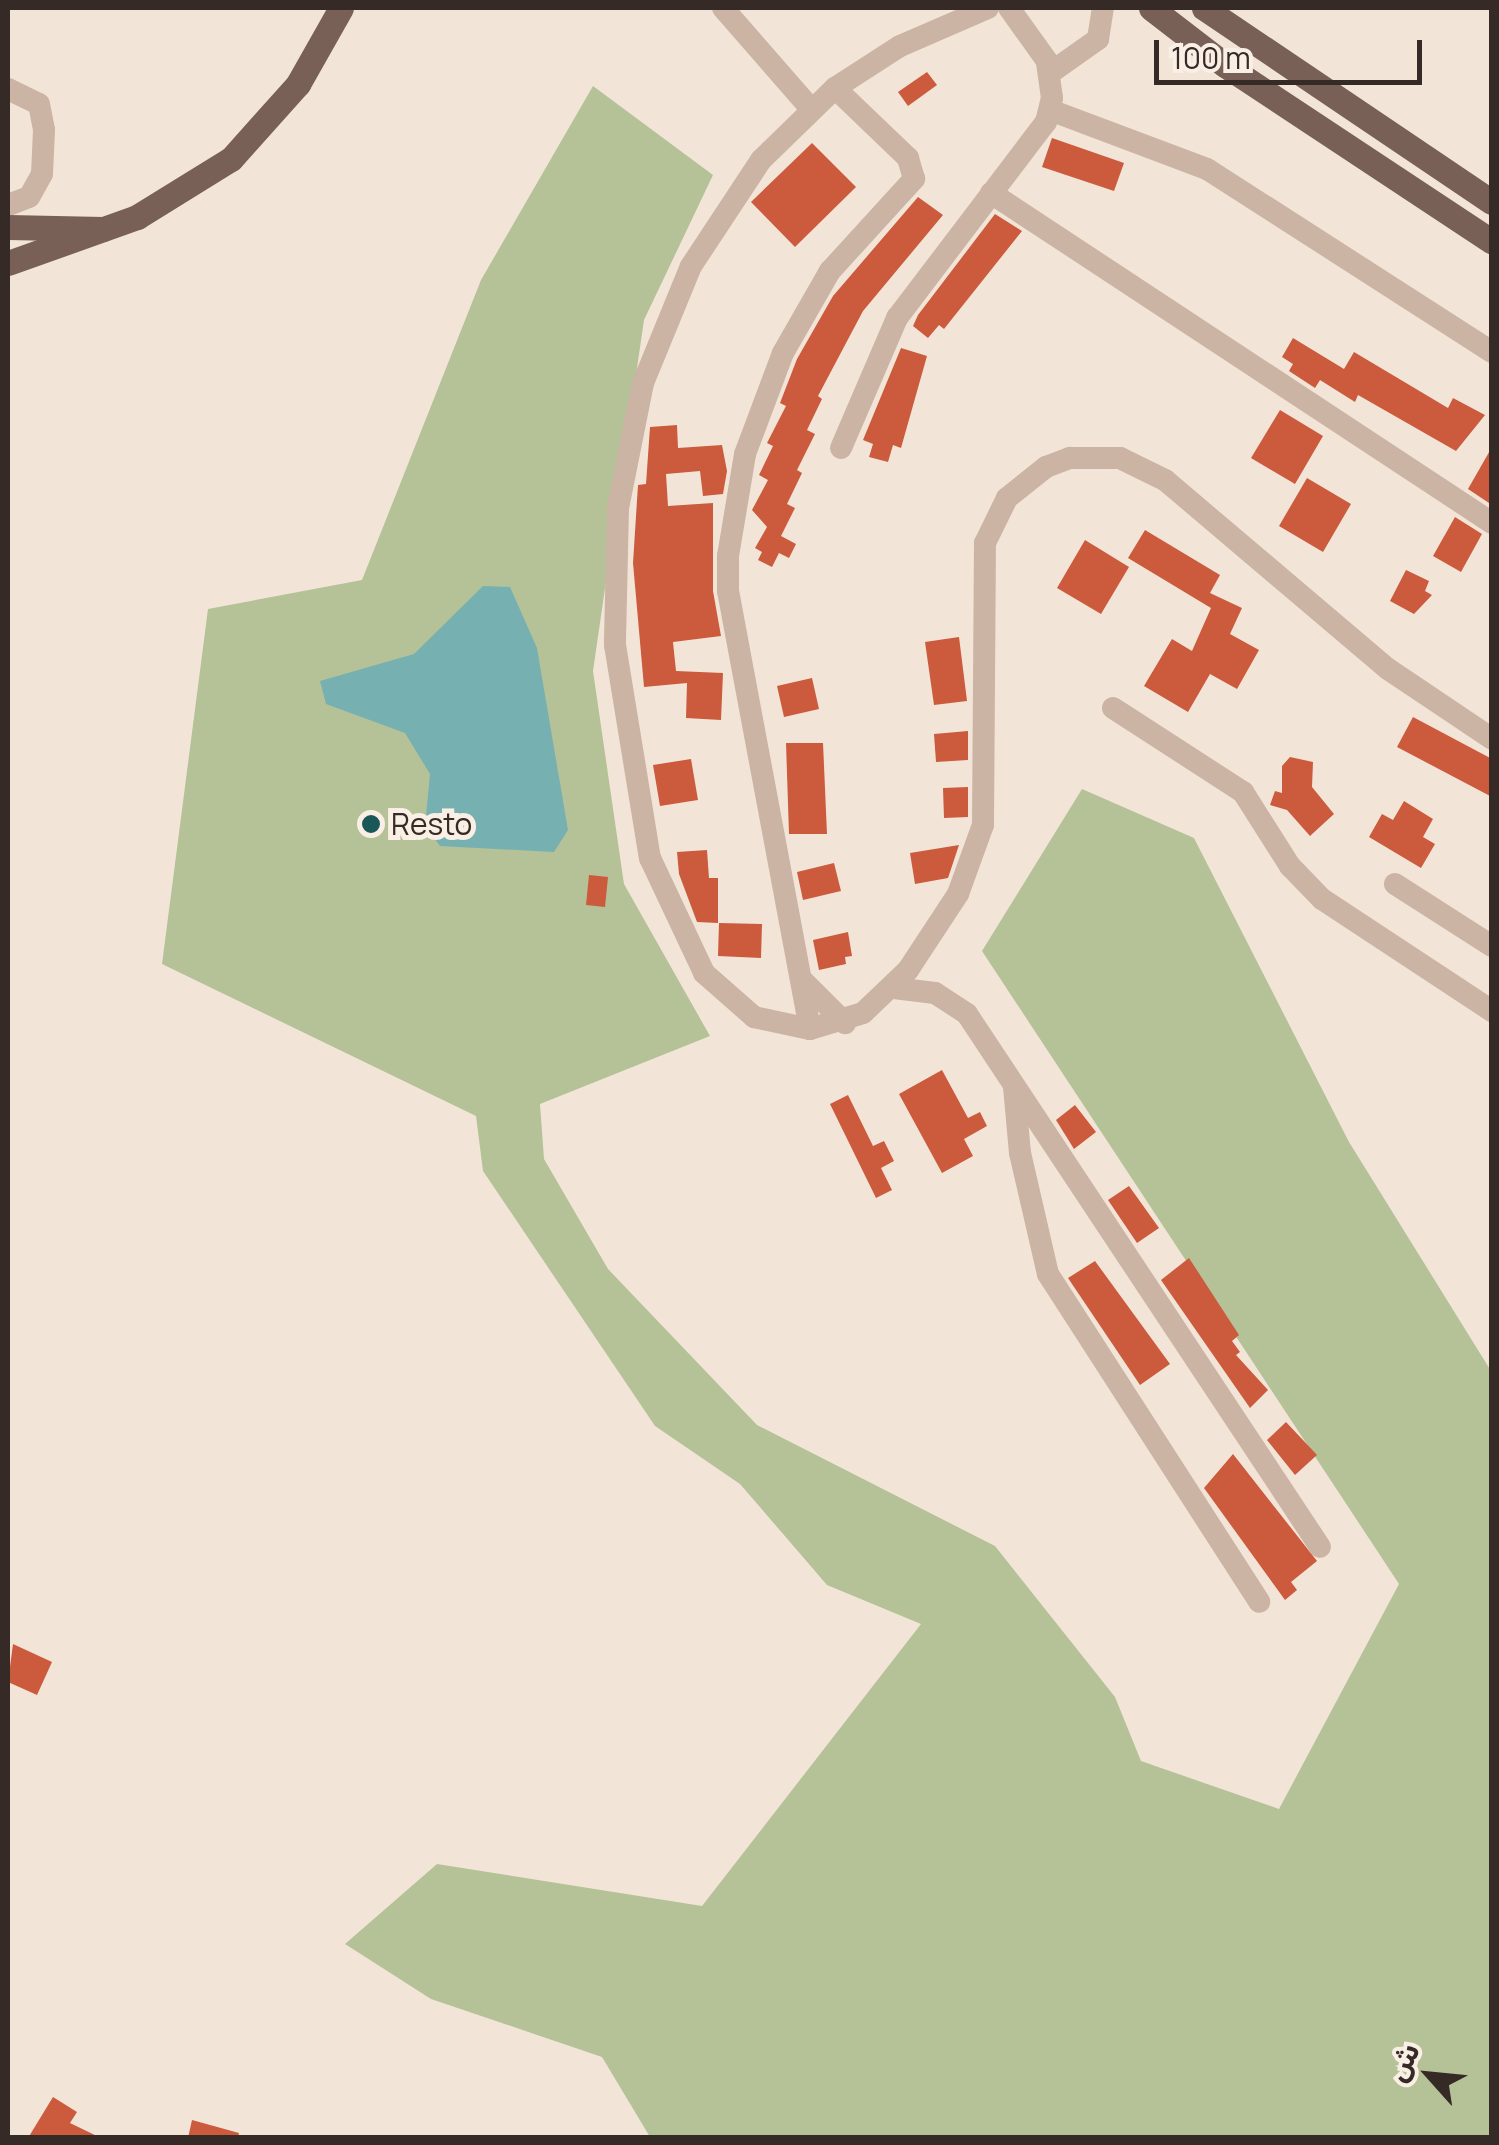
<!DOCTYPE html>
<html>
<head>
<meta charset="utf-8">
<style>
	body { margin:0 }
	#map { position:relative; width:1499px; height:2145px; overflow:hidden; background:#f2e5d8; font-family:Manrope,"Noto Sans Arabic",sans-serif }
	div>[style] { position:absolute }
	.green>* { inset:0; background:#b5c298 }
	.water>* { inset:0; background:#76b0b1 }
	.building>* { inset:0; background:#cc5a3c }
	.minor>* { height:22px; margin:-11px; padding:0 11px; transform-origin:11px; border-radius:11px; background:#cbb4a4 }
	.major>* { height:25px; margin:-12.5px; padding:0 12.5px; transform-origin:12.5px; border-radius:12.5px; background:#786056 }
	.dots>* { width:28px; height:28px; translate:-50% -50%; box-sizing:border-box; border:5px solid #faefe4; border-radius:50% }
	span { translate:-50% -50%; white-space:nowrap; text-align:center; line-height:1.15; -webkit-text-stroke:10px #faefe4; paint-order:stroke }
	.poi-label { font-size:30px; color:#362a26 }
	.left { translate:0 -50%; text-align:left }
	.frame { position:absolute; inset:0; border:10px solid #362a26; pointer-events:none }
	.north { position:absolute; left:1379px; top:2025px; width:100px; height:100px; -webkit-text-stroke:8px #faefe4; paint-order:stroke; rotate:297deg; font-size:28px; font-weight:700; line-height:40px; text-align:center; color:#362a26 }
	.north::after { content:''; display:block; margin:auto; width:35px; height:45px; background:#362a26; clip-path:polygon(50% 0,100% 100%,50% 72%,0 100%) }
	.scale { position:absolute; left:1154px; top:40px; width:268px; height:45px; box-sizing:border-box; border:5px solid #362a26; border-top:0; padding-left:12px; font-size:30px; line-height:35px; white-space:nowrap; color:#362a26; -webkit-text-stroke:8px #faefe4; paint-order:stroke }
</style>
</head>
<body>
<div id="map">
	<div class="green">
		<div style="clip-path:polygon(593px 86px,713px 175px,644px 320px,593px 671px,624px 884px,710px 1036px,540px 1104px,544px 1159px,608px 1269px,757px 1425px,995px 1546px,1115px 1697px,1141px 1761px,1279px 1809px,1399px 1584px,982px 951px,1082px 789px,1194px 838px,1349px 1142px,1491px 1371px,1491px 2137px,650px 2137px,602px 2057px,431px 1999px,345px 1944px,437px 1864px,702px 1906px,921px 1624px,827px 1585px,740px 1484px,655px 1426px,483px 1171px,476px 1116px,162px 964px,208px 609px,362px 580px,481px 280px)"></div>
	</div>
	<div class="water">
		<div style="clip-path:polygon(483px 586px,510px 587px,537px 648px,568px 830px,554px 852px,440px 846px,425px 826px,430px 774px,405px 733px,326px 704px,320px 681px,414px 654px)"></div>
	</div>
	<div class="building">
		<div style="clip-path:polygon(927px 72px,937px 85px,908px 106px,898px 92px)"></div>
		<div style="clip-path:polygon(1052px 138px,1124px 163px,1114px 191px,1042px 167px)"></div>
		<div style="clip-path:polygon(812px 143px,856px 187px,795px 247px,751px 202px)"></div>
		<div style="clip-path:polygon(918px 197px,943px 215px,863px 311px,818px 396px,822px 399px,807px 430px,815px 434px,797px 470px,802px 473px,787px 504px,795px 508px,781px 536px,796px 544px,789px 558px,779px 553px,772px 567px,758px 560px,762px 552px,755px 548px,767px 527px,752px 510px,768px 480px,759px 475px,773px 446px,767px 443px,786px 406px,780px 403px,797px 359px,833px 296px)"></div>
		<div style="clip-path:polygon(995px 214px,1022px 231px,944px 329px,939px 325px,928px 338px,913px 326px,918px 315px)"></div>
		<div style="clip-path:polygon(1293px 338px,1344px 369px,1354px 352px,1448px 408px,1453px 398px,1485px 415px,1456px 451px,1358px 395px,1355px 402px,1320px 380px,1315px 388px,1289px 371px,1293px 364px,1282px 357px)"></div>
		<div style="clip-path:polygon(901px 348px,927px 356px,901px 448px,893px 445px,888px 462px,869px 457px,873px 444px,863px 440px)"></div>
		<div style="clip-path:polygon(1280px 410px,1323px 436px,1295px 484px,1251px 458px)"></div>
		<div style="clip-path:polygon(677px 425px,678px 448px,722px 445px,727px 471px,723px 494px,703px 496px,700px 471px,666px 474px,668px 506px,713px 503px,713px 591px,721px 636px,673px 642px,676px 671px,723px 673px,721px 720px,686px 718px,687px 683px,644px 687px,633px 563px,638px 485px,646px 484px,650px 427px)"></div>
		<div style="clip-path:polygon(1492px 447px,1492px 505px,1468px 489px)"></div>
		<div style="clip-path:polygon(1307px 478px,1351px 504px,1323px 552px,1279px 526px)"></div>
		<div style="clip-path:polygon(1455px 517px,1482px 534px,1461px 572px,1433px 556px)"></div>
		<div style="clip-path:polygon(1145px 530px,1220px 575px,1210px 593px,1242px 608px,1230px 634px,1259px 650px,1237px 689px,1210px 674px,1188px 712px,1144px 686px,1172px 639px,1192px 651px,1211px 608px,1128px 558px)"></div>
		<div style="clip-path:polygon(1085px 540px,1129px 567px,1101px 614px,1057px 588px)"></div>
		<div style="clip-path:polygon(1406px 570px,1429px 581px,1425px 591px,1432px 595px,1414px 614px,1390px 601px)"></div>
		<div style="clip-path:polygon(959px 637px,967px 701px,934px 705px,925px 642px)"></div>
		<div style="clip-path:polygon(812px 678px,819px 709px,784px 717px,777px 686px)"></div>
		<div style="clip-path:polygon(1413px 717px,1492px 759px,1492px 797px,1397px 747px)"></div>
		<div style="clip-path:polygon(968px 731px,968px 760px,936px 762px,934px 734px)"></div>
		<div style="clip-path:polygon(786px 743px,823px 743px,827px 834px,789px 834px)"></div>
		<div style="clip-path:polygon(1290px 757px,1313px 762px,1312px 787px,1334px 814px,1310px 836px,1287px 810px,1270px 805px,1275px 791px,1282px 793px,1282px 766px)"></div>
		<div style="clip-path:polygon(691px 759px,698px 800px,660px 806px,653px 765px)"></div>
		<div style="clip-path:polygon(968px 787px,968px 817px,944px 818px,943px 788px)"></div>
		<div style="clip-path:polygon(1404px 801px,1433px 819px,1423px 837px,1435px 844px,1421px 868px,1369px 837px,1382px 814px,1393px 820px)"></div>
		<div style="clip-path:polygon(959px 845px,948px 878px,915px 884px,910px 853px)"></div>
		<div style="clip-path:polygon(707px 850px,709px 878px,718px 878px,718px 923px,697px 922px,679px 874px,677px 852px)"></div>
		<div style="clip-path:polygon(834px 863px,841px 891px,803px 900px,797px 872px)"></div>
		<div style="clip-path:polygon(589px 875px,608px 877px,605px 907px,586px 905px)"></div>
		<div style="clip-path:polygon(719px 923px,762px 924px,761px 958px,718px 956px)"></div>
		<div style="clip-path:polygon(848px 932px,852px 956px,845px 957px,846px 964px,819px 970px,813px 940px)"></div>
		<div style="clip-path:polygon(942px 1070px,968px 1118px,980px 1112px,987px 1126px,964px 1139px,973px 1156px,942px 1173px,899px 1094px)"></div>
		<div style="clip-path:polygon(848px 1095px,873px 1146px,884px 1141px,894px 1161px,881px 1168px,892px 1190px,876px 1198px,830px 1104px)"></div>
		<div style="clip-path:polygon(1075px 1105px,1096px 1132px,1074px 1149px,1056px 1120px)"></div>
		<div style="clip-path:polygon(1129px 1186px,1159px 1228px,1137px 1243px,1108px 1200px)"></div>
		<div style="clip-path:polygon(1189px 1258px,1239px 1335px,1232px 1341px,1240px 1352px,1236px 1355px,1268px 1390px,1250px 1408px,1161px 1280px)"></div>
		<div style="clip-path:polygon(1095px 1261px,1170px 1364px,1140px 1385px,1068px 1278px)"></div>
		<div style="clip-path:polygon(1286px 1422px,1317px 1455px,1295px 1475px,1267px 1440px)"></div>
		<div style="clip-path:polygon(1233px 1454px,1317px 1561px,1291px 1582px,1297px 1590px,1285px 1600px,1204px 1488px)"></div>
		<div style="clip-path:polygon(13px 1644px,52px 1662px,37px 1695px,8px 1682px)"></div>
		<div style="clip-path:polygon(53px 2097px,77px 2112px,70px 2123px,101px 2138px,28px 2138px)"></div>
		<div style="clip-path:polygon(192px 2120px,239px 2133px,238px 2138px,188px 2138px)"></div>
	</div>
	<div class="minor">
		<div style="left:723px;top:8px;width:134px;rotate:48.9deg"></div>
		<div style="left:988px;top:8px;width:96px;rotate:156.6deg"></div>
		<div style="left:900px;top:46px;width:77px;rotate:147.1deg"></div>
		<div style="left:835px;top:88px;width:103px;rotate:135.8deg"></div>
		<div style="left:761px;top:160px;width:127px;rotate:123.4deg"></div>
		<div style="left:691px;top:266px;width:126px;rotate:112.3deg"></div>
		<div style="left:643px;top:383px;width:127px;rotate:101.3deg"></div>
		<div style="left:618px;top:508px;width:137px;rotate:91.3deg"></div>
		<div style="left:615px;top:645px;width:216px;rotate:80.7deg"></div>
		<div style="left:650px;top:858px;width:127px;rotate:64.8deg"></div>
		<div style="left:704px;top:973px;width:67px;rotate:41.3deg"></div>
		<div style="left:754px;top:1017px;width:57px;rotate:12.1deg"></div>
		<div style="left:810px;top:1029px;width:55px;rotate:-16.8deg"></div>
		<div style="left:863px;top:1013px;width:62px;rotate:-43.7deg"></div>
		<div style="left:908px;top:970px;width:91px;rotate:-56.7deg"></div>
		<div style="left:958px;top:894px;width:73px;rotate:-70.1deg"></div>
		<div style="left:983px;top:825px;width:282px;rotate:-89.6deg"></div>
		<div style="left:985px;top:543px;width:50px;rotate:-63.9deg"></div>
		<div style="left:1007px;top:498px;width:50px;rotate:-38.5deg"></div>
		<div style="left:1046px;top:467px;width:26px;rotate:-21deg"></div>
		<div style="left:1070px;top:458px;width:50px"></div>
		<div style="left:1120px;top:458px;width:50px;rotate:26.1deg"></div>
		<div style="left:1165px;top:480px;width:292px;rotate:40.3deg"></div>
		<div style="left:1388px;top:669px;width:125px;rotate:33.9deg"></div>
		<div style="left:1050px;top:73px;width:59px;rotate:-35.3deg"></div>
		<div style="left:1098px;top:39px;width:31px;rotate:-81deg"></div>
		<div style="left:8px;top:89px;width:34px;rotate:26deg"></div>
		<div style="left:39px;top:104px;width:26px;rotate:79deg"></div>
		<div style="left:44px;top:130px;width:44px;rotate:92.6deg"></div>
		<div style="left:42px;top:174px;width:26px;rotate:119deg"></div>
		<div style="left:29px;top:197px;width:22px;rotate:159deg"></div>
		<div style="left:1050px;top:110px;width:168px;rotate:20.6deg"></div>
		<div style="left:1207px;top:169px;width:339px;rotate:32.7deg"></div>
		<div style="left:991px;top:193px;width:600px;rotate:33.37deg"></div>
		<div style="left:841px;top:448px;width:142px;rotate:-66.7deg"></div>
		<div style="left:897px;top:318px;width:246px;rotate:-52.8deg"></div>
		<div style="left:1046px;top:122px;width:25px;rotate:-76deg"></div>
		<div style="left:1052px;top:98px;width:37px;rotate:-98deg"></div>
		<div style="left:1047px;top:61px;width:65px;rotate:-125.6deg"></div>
		<div style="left:1113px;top:708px;width:155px;rotate:32.9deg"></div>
		<div style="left:1243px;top:792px;width:88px;rotate:57.6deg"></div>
		<div style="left:1290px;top:866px;width:46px;rotate:45.9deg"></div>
		<div style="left:1322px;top:899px;width:204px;rotate:33.4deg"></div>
		<div style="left:1395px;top:884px;width:115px;rotate:32.6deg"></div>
		<div style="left:802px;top:980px;width:61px;rotate:45deg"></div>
		<div style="left:894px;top:988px;width:41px;rotate:7deg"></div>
		<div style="left:935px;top:993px;width:38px;rotate:33deg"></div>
		<div style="left:967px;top:1014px;width:639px;rotate:56.48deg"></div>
		<div style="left:810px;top:1029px;width:446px;rotate:-100.6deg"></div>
		<div style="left:728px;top:591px;width:35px;rotate:-90deg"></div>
		<div style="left:728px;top:556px;width:103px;rotate:-80.5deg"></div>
		<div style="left:745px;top:454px;width:108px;rotate:-69.4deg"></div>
		<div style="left:783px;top:353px;width:95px;rotate:-60.2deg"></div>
		<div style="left:830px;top:271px;width:125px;rotate:-47.6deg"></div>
		<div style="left:914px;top:179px;width:22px;rotate:-106deg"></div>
		<div style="left:908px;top:158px;width:101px;rotate:-136.2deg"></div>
		<div style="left:1014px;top:1087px;width:66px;rotate:84.8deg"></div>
		<div style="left:1020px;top:1153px;width:124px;rotate:77deg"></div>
		<div style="left:1048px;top:1274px;width:390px;rotate:57.2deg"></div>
	</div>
	<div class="major">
		<div style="left:1151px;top:8px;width:93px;rotate:37.6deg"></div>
		<div style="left:1225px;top:65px;width:320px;rotate:33.5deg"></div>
		<div style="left:1204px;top:8px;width:347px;rotate:34deg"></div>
		<div style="left:8px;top:227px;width:95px;rotate:1.2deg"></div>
		<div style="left:8px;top:263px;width:137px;rotate:-19.6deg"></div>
		<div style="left:137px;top:217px;width:110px;rotate:-31.7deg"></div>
		<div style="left:231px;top:159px;width:101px;rotate:-48.2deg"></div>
		<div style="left:298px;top:84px;width:87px;rotate:-60.5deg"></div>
	</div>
	<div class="dots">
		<div style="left:371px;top:824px;background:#195759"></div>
	</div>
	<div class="poi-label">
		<span class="left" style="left:391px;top:824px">Resto</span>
	</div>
	<div class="frame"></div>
	<div class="north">ش</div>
	<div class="scale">100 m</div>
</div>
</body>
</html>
